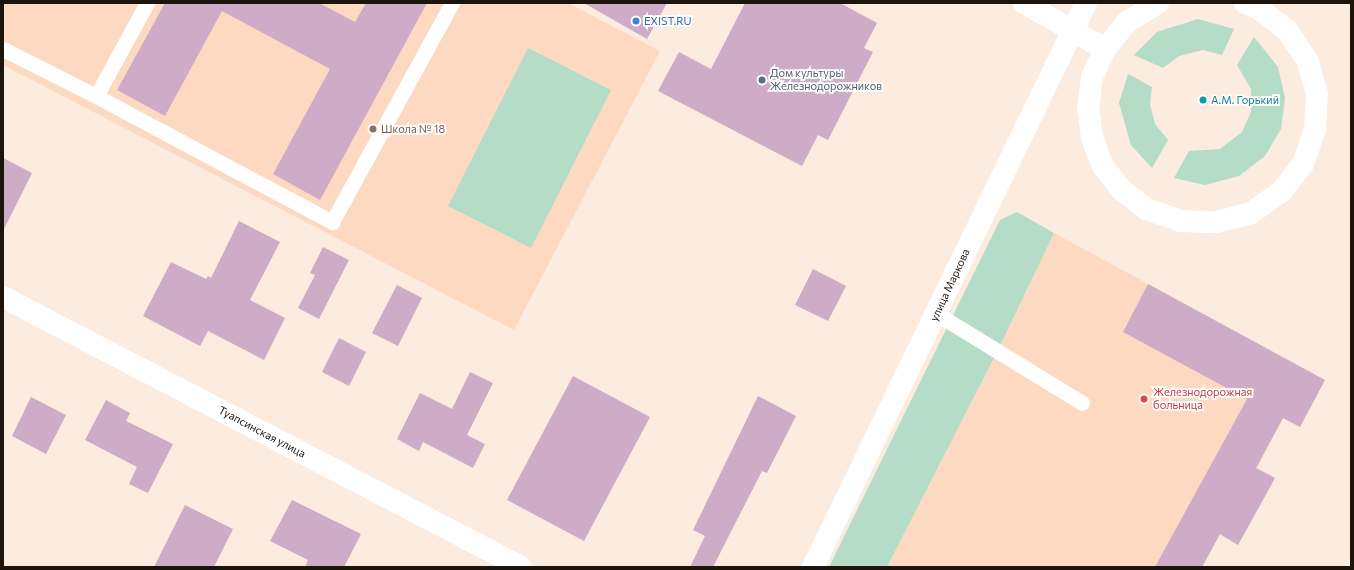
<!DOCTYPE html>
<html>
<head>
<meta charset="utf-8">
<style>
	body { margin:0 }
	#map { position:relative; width:1354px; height:570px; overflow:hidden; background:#fcebdf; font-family:Commissioner,sans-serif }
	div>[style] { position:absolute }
	.built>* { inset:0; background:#fdd9c2 }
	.green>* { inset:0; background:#b4dcc6 }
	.building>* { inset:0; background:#ceabc6 }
	.service>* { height:15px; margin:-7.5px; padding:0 7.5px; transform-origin:7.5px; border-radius:7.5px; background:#fff }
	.minor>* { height:22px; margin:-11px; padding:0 11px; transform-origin:11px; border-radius:11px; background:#fff }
	.secondary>* { height:22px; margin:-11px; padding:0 11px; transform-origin:11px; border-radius:11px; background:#fff }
	.dots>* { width:11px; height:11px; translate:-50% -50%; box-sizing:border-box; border:2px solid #fff; border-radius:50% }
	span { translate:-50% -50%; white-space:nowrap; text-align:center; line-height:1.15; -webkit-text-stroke:3.5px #fff; paint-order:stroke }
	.shop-label { font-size:11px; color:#366cbe }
	.left { translate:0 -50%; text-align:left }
	.service-label { font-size:11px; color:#4e5e75 }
	.culture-label { font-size:11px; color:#0d838f }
	.education-label { font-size:11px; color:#785e54 }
	.street-label { font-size:11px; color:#1e140e }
	.health-label { font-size:11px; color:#be3a42 }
	.frame { position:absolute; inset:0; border:4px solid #1e140e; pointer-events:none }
</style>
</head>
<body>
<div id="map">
	<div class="built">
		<div style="clip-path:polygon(3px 3px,568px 3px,660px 51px,514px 330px,3px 65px)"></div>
		<div style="clip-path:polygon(1054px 233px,1325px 380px,1300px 427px,1283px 418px,1257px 468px,1275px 478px,1238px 545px,1220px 535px,1202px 567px,887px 567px,997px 352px)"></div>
	</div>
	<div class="green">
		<div style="clip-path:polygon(1198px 19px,1234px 29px,1222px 55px,1203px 50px,1179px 56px,1163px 68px,1134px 55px,1157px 32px)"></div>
		<div style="clip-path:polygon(1254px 37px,1278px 67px,1285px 98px,1281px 129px,1265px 156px,1239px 176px,1205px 185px,1174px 178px,1189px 151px,1220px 149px,1242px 132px,1251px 112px,1251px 89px,1237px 65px)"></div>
		<div style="clip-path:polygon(528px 48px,611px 90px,531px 248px,448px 206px)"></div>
		<div style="clip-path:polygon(1128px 74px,1152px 87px,1150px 104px,1155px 124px,1168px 140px,1152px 168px,1131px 145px,1119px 103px)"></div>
		<div style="clip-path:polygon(1017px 212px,1054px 233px,997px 352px,887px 567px,829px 567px,1000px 220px)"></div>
	</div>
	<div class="building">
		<div style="clip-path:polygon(165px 3px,319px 3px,355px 22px,366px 3px,427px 3px,320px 200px,273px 174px,330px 69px,222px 11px,165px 116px,117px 90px)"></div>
		<div style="clip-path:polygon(584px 3px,667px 3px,647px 39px)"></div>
		<div style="clip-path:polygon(745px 3px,840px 3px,877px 23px,864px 48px,873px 52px,828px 140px,818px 135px,802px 166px,658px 91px,679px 52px,711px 69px)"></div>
		<div style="clip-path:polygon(3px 158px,32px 173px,3px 231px)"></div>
		<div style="clip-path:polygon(239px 221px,280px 242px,250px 300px,285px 318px,264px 360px,208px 331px,200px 346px,143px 316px,171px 262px,206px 279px,208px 276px,211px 278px)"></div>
		<div style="clip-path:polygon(323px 247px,349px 260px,319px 319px,298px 308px,315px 275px,310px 273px)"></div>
		<div style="clip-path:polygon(813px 269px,846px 286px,828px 321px,795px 305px)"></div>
		<div style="clip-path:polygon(1148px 284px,1325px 380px,1300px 427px,1283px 418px,1256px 468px,1275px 478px,1238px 545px,1220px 534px,1202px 567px,1155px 567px,1247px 399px,1123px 332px)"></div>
		<div style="clip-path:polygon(397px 285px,422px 298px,398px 346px,372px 333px)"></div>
		<div style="clip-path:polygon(339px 338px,366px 352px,349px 386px,322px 372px)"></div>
		<div style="clip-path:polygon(470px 372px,493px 383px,467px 435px,485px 444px,473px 468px,423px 442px,419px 451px,397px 439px,420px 393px,452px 409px)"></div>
		<div style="clip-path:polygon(573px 376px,650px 417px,584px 541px,507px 500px)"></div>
		<div style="clip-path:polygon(758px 396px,796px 416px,767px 473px,762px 471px,713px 567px,690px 567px,705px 536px,693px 530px)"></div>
		<div style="clip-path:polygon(31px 397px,66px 415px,46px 454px,12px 436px)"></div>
		<div style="clip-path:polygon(106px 400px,130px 413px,126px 421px,173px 444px,148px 493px,129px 484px,137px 467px,85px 440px)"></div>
		<div style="clip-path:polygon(292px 500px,361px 534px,344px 567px,305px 567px,308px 560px,270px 541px)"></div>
		<div style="clip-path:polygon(185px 505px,233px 529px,214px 567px,154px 567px)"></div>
	</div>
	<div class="service">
		<div style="left:147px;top:3px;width:106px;rotate:118.7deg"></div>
		<div style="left:96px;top:96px;width:268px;rotate:28.1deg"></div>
		<div style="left:332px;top:222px;width:250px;rotate:-61.3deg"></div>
		<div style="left:3px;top:49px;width:104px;rotate:26.8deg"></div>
		<div style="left:937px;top:314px;width:170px;rotate:31.5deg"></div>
	</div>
	<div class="minor">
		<div style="left:3px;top:297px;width:584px;rotate:27.53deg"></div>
	</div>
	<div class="secondary">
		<div style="left:1024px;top:3px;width:93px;rotate:29.6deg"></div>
		<div style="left:1158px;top:3px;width:36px;rotate:148deg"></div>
		<div style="left:1127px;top:22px;width:35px;rotate:129deg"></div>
		<div style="left:1105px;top:49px;width:31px;rotate:115deg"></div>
		<div style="left:1092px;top:77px;width:31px;rotate:97deg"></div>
		<div style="left:1088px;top:108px;width:30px;rotate:82deg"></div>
		<div style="left:1092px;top:138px;width:30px;rotate:69deg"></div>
		<div style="left:1103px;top:166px;width:31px;rotate:52deg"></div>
		<div style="left:1122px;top:190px;width:31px;rotate:38deg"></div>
		<div style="left:1146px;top:209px;width:36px;rotate:19deg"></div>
		<div style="left:1180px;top:221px;width:36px;rotate:2deg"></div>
		<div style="left:1216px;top:222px;width:36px;rotate:-14deg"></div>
		<div style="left:1251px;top:213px;width:37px;rotate:-35deg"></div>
		<div style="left:1281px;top:192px;width:36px;rotate:-52deg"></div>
		<div style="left:1303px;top:164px;width:36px;rotate:-71deg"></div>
		<div style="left:1315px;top:130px;width:36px;rotate:-87deg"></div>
		<div style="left:1317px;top:94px;width:35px;rotate:-106deg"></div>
		<div style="left:1307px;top:60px;width:36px;rotate:-124deg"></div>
		<div style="left:1287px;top:30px;width:36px;rotate:-143deg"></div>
		<div style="left:1258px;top:8px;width:14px;rotate:-159deg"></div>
		<div style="left:813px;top:567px;width:627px;rotate:-64.17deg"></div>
	</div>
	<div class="dots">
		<div style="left:636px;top:21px;background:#3f7fe0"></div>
		<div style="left:762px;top:80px;background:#5c6f8a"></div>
		<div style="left:1203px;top:100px;background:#0f9aa8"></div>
		<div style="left:373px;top:129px;background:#8d6e63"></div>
		<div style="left:1144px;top:399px;background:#e0444e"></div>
	</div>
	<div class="shop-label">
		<span class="left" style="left:644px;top:21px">EXIST.RU</span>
	</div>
	<div class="service-label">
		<span class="left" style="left:770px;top:80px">Дом культуры<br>Железнодорожников</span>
	</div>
	<div class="culture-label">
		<span class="left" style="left:1211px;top:100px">А.М. Горький</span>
	</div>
	<div class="education-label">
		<span class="left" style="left:381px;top:129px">Школа № 18</span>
	</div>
	<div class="street-label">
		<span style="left:950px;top:285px;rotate:-65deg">улица Маркова</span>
		<span style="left:262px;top:432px;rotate:28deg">Туапсинская улица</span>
	</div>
	<div class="health-label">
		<span class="left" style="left:1153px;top:399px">Железнодорожная<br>больница</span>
	</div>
	<div class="frame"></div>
</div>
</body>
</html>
